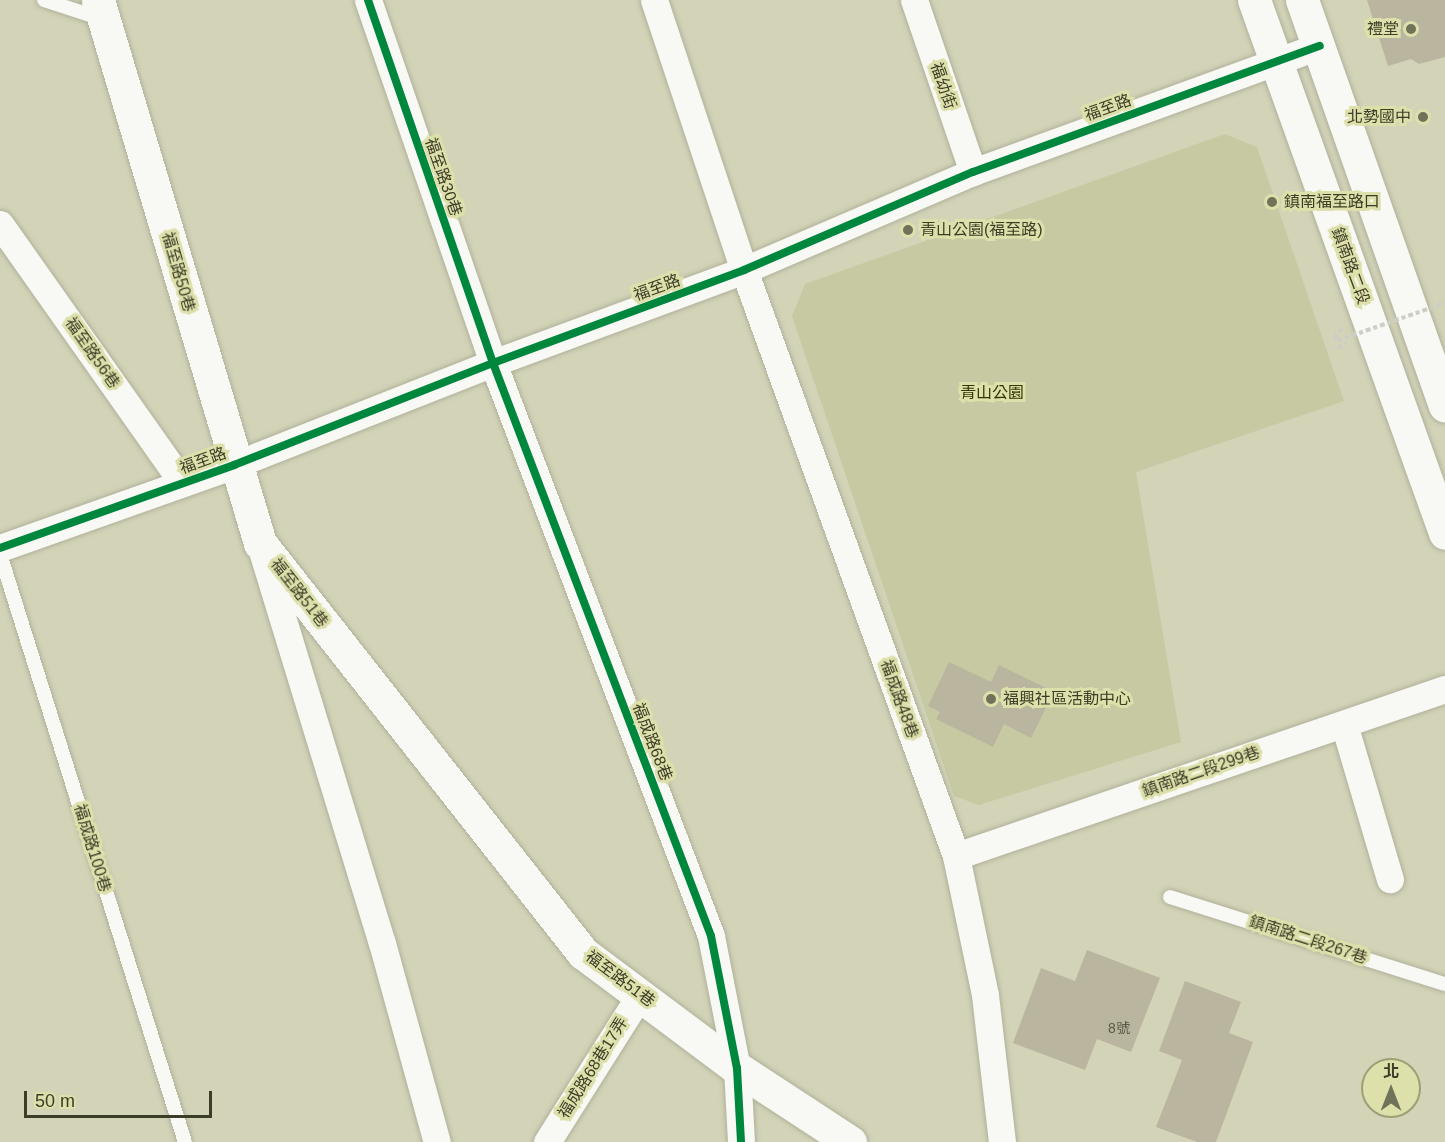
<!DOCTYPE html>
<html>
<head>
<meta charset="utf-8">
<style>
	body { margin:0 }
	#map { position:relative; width:1445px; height:1142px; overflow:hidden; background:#d2d3b7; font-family:Arial,"Noto Sans TC",sans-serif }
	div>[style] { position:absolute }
	.green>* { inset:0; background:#c7c9a2 }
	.building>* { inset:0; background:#b9b59f }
	.path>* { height:4px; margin-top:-2px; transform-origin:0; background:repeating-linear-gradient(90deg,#cdcdc5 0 4.5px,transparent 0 7.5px) }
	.roads { filter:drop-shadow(0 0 2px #b0b19a) drop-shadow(0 0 2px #b0b19a) }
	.lane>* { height:14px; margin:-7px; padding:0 7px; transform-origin:7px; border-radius:7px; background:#f8f8f4 }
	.street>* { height:27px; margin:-13.5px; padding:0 13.5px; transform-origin:13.5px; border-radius:13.5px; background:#f8f8f4 }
	.secondary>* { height:33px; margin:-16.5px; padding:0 16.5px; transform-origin:16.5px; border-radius:16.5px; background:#f8f8f4 }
	.path-bridge>* { height:4px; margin-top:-2px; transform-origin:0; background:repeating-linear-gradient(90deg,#cdcdc5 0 4.5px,transparent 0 7.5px) }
	.cycleway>* { height:8px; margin:-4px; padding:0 4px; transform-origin:4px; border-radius:4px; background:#00873e }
	.dots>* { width:16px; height:16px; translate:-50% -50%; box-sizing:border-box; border:3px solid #dde0aa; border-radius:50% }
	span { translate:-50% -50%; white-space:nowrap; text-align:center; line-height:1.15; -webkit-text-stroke:6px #dde0aa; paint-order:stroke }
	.number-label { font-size:14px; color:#5b5b45 }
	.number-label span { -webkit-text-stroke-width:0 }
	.poi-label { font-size:16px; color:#3c3d27 }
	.right { translate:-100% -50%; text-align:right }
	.left { translate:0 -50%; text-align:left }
	.street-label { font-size:16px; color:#3c3d27 }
	.park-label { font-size:16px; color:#343401 }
	.north { position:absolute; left:1361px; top:1058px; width:60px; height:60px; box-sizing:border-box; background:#dde0aa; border:2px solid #9d9f76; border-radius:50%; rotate:0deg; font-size:16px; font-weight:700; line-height:24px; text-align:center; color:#3c3d27 }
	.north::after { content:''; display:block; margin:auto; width:21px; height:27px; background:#707259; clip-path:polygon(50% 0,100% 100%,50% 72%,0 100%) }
	.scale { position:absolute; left:24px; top:1091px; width:188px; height:27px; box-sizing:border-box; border:3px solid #3c3d27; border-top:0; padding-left:8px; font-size:18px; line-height:21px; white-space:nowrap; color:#3c3d27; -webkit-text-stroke:4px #dde0aa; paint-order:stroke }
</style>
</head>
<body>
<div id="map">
	<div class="green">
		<div style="clip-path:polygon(1225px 134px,1257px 147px,1344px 401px,1136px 472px,1181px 742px,979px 805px,954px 796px,792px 316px,805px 284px)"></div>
	</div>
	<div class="building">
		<div style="clip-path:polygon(1367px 0,1445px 0,1445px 57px,1419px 64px,1411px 59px,1388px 66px)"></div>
		<div style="clip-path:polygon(949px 662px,991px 682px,999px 665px,1054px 692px,1031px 738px,1004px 724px,993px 747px,936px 719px,940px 712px,928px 706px)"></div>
		<div style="clip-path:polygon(1087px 950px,1160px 978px,1131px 1052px,1097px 1039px,1085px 1070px,1013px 1043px,1041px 968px,1075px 981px)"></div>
		<div style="clip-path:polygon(1185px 981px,1241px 1002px,1229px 1033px,1253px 1042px,1216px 1142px,1197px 1142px,1156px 1127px,1182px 1060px,1159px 1051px)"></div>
	</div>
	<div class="path">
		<div style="left:1342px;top:329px;width:9px;rotate:139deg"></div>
		<div style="left:1335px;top:335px;width:7px;rotate:63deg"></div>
		<div style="left:1338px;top:341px;width:7px;rotate:-27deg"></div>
		<div style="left:1338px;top:348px;width:10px;rotate:-29deg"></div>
	</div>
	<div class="roads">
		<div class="lane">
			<div style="left:44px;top:0;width:61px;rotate:18.1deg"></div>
			<div style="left:0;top:554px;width:616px;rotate:72.54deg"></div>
			<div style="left:1170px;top:897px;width:288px;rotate:17.6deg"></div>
		</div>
		<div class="street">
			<div style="left:368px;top:0;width:384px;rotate:71deg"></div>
			<div style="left:493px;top:363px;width:613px;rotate:69.17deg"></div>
			<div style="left:711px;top:936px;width:135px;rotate:78.9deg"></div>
			<div style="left:737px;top:1068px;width:74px;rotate:86.9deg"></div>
			<div style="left:654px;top:0;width:285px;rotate:71.6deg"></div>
			<div style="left:744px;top:270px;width:623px;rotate:70.11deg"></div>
			<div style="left:956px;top:856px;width:142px;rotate:78.2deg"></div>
			<div style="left:985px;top:995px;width:148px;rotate:83.4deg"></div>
			<div style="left:914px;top:0;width:182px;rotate:71.1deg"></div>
			<div style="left:0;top:224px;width:317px;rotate:54.8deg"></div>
			<div style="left:0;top:548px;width:248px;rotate:-19.5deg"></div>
			<div style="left:234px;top:465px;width:278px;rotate:-21.5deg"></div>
			<div style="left:493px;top:363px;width:268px;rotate:-20.3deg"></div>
			<div style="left:744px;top:270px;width:249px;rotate:-23.2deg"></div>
			<div style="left:973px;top:172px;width:369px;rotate:-20deg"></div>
			<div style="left:262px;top:551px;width:410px;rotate:73deg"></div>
			<div style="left:382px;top:943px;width:206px;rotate:74.6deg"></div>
			<div style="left:1344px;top:724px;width:162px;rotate:73.5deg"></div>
			<div style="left:956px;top:856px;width:517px;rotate:-18.86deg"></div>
			<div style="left:547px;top:1142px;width:174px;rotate:-57.7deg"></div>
		</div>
		<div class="secondary">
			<div style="left:98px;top:0;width:567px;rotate:73.39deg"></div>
			<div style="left:260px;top:543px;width:522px;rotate:51.77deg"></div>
			<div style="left:583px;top:953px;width:192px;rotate:36.8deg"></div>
			<div style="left:737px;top:1068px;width:135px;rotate:33.2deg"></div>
			<div style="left:1254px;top:0;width:566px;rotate:70.28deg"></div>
			<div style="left:1302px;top:0;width:430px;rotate:70.6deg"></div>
		</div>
	</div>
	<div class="path-bridge">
		<div style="left:1345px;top:338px;width:106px;rotate:-19.3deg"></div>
	</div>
	<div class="cycleway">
		<div style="left:368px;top:0;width:384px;rotate:71deg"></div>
		<div style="left:493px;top:363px;width:613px;rotate:69.17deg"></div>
		<div style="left:711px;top:936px;width:135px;rotate:78.9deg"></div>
		<div style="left:737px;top:1068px;width:74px;rotate:86.9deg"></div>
		<div style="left:0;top:548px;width:248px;rotate:-19.5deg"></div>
		<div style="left:234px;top:465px;width:278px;rotate:-21.5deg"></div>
		<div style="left:493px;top:363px;width:268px;rotate:-20.3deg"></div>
		<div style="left:744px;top:270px;width:249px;rotate:-23.2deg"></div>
		<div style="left:973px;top:172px;width:369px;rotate:-20deg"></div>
	</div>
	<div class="dots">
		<div style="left:1411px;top:29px;background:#707259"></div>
		<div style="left:1423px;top:117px;background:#707259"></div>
		<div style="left:1272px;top:202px;background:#707259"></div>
		<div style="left:908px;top:230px;background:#707259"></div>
		<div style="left:991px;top:699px;background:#707259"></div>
	</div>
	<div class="number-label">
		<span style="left:1119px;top:1028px">8號</span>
	</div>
	<div class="poi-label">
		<span class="right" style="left:1399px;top:29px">禮堂</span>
		<span class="right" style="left:1411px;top:117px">北勢國中</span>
		<span class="left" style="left:1284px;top:202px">鎮南福至路口</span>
		<span class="left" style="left:920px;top:230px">青山公園(福至路)</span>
		<span class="left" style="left:1003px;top:699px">福興社區活動中心</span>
	</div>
	<div class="street-label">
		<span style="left:943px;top:86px;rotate:71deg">福幼街</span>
		<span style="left:1108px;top:108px;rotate:-20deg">福至路</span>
		<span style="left:443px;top:177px;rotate:71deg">福至路30巷</span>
		<span style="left:1350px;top:266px;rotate:70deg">鎮南路二段</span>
		<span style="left:178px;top:272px;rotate:74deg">福至路50巷</span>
		<span style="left:657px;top:288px;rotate:-20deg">福至路</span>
		<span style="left:92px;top:353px;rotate:55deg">福至路56巷</span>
		<span style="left:203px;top:461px;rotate:-20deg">福至路</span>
		<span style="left:299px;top:593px;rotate:52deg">福至路51巷</span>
		<span style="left:899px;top:699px;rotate:70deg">福成路48巷</span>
		<span style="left:652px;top:742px;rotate:69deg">福成路68巷</span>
		<span style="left:1201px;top:772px;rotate:-19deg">鎮南路二段299巷</span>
		<span style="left:92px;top:848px;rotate:73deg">福成路100巷</span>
		<span style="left:1308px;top:940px;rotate:18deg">鎮南路二段267巷</span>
		<span style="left:620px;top:979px;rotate:37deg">福至路51巷</span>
		<span style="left:593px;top:1068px;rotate:-58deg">福成路68巷17弄</span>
	</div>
	<div class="park-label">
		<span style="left:992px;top:393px">青山公園</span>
	</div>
	<div class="north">北</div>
	<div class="scale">50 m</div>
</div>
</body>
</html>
